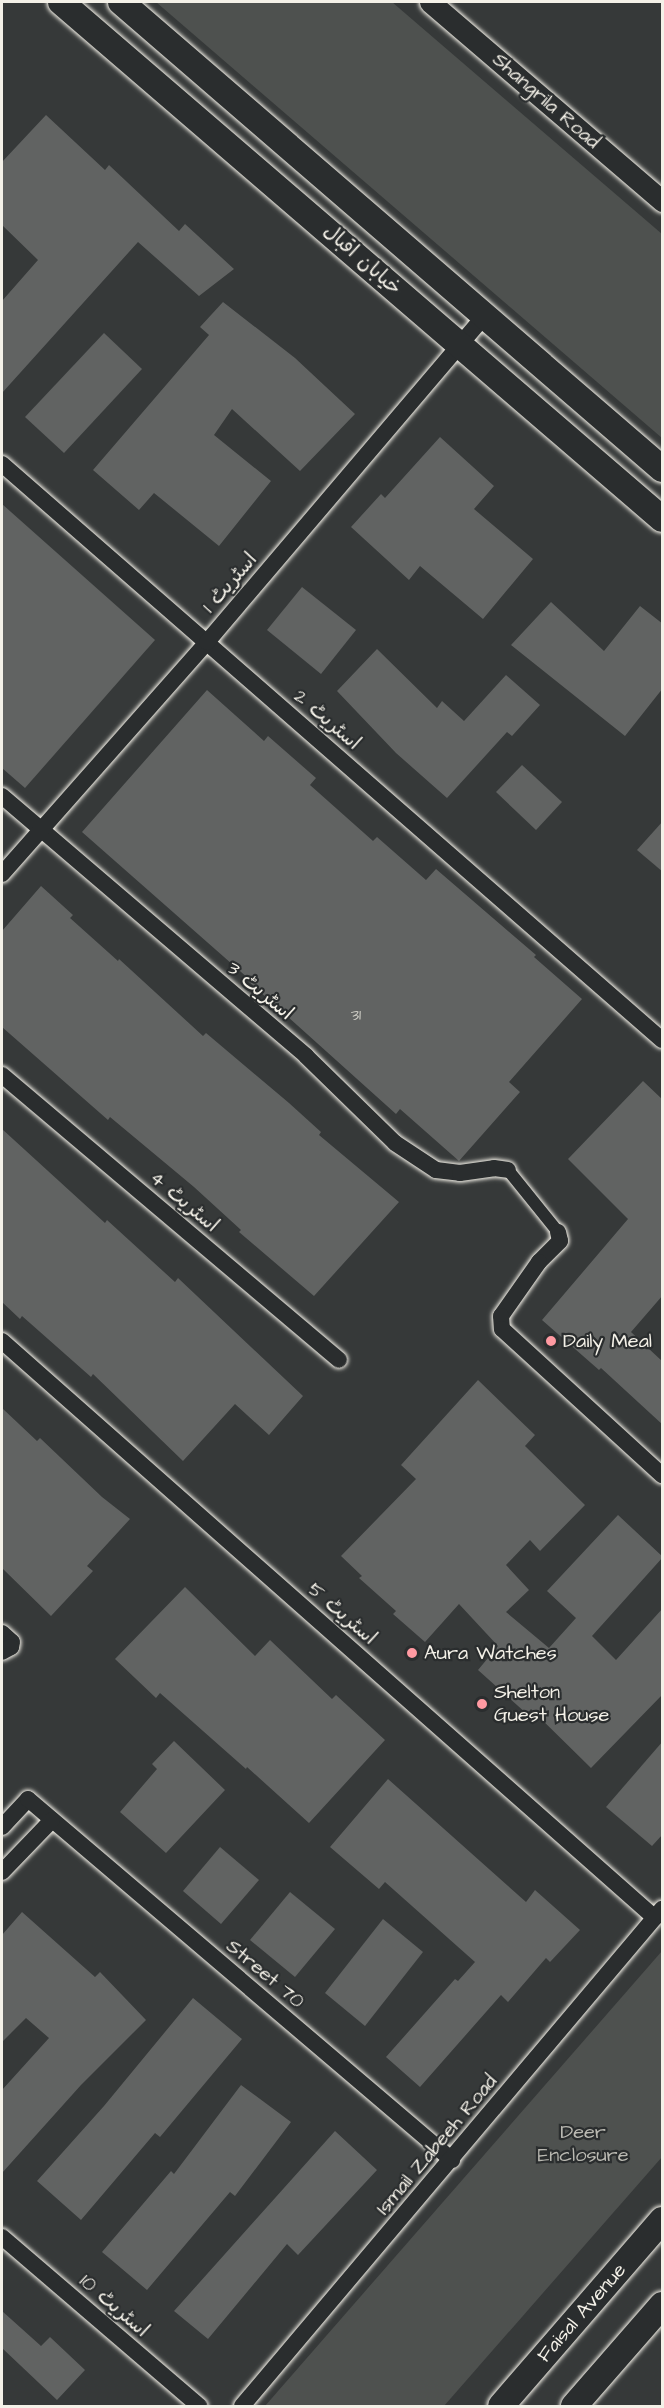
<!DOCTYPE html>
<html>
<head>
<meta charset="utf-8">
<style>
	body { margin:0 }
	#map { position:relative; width:664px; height:2408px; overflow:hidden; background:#363939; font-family:"Architects Daughter","Playpen Sans Arabic",sans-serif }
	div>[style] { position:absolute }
	.green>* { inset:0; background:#4e514f }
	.building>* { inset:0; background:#616362 }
	.roads { filter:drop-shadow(0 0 2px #f4f1e8) drop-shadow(0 0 2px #f4f1e8) }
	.pedestrian>* { height:12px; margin:-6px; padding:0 6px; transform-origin:6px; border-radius:6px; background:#2a2d2e }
	.minor>* { height:16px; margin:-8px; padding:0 8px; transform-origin:8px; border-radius:8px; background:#2a2d2e }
	.tertiary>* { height:21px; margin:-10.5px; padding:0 10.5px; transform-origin:10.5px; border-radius:10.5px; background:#2a2d2e }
	.primary>* { height:26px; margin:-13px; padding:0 13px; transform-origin:13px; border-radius:13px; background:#2a2d2e }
	.dots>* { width:16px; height:16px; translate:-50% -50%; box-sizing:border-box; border:3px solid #2a2d2e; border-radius:50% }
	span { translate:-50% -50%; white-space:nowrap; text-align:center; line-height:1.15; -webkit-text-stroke:4.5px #2a2d2e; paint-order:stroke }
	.number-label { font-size:16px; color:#cfcec6 }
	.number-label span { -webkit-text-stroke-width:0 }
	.street-label { font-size:20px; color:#f4f1e8 }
	.poi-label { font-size:20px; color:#f4f1e8 }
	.left { translate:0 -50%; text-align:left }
	.park-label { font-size:20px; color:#bab9b2 }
	.frame { position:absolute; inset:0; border:3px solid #f4f1e8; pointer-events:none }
</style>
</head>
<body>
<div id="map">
	<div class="green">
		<div style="clip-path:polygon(156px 2px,392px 2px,662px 234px,662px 438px)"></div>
		<div style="clip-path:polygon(662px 1951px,662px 2157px,444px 2406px,265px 2406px)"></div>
	</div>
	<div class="building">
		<div style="clip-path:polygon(46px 115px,105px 170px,109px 165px,179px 231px,185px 224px,234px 269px,199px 296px,138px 242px,2px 393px,2px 301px,38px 260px,2px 225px,2px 162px)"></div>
		<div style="clip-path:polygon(223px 302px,295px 358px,355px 414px,300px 471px,232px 409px,214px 435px,271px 481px,219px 546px,154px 493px,139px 510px,93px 470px,209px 335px,200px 327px)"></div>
		<div style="clip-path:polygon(104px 333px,142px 369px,64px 453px,25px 417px)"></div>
		<div style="clip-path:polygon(440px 437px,494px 486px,474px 509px,533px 559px,483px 619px,420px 566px,409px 580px,351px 527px,381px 494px,385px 498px)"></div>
		<div style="clip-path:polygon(2px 504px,155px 640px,25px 788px,2px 768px)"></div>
		<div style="clip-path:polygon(302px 587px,356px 630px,321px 674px,267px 630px)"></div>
		<div style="clip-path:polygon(551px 602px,604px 651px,640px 606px,663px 624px,663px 688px,625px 736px,511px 645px)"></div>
		<div style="clip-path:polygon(377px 649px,437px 708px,442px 701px,464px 721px,506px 675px,540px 705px,512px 736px,507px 732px,447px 798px,396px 753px,337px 691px)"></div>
		<div style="clip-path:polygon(207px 690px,264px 741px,268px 736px,316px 778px,310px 785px,373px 841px,377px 837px,426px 880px,436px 869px,536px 955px,534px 957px,582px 999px,509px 1082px,520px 1092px,459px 1161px,400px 1109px,396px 1114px,248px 981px,249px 979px,82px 832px)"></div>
		<div style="clip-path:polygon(522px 765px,562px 802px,536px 830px,496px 792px)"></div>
		<div style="clip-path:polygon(663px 821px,663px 872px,637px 850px)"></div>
		<div style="clip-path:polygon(41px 886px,73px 915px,70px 918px,118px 961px,119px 959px,203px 1036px,206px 1033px,289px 1103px,321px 1132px,319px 1135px,399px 1202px,314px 1296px,239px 1232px,241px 1230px,194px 1187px,110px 1117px,108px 1120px,2px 1027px,2px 931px)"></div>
		<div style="clip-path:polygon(643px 1081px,663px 1100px,663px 1295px,631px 1332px,663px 1362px,663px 1425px,601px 1368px,599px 1370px,542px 1320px,628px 1219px,568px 1159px)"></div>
		<div style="clip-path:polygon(2px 1129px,105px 1223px,107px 1220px,175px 1282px,178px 1278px,303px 1396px,269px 1435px,235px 1404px,183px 1461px,93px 1374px,91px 1377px,22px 1316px,20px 1319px,2px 1302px)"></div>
		<div style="clip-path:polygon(478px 1380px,535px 1435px,525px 1446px,585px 1505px,540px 1551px,530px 1540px,506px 1565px,529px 1590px,506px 1612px,549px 1648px,576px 1618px,547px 1591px,618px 1515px,663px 1557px,592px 1636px,616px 1660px,663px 1608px,663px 1694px,591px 1768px,531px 1709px,527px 1714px,478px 1670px,498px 1646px,459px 1604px,425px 1642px,393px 1614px,396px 1611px,359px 1578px,362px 1576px,341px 1556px,416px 1479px,401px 1465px)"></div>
		<div style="clip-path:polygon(2px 1408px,37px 1441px,40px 1438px,102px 1497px,130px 1519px,87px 1566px,93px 1571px,51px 1616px,2px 1568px)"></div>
		<div style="clip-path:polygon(185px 1587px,255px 1656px,270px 1640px,332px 1699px,336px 1695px,385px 1740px,309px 1823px,247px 1767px,246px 1769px,160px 1693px,156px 1698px,115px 1659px)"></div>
		<div style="clip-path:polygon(174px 1741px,225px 1790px,166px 1853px,120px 1812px,157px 1769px,152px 1764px)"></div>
		<div style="clip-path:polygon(663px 1741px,663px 1834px,652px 1846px,606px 1807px)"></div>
		<div style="clip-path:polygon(388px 1779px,526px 1902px,535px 1890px,580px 1930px,550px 1962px,546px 1958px,508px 2002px,501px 1995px,420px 2087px,386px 2057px,455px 1979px,458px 1981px,475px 1962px,385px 1882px,379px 1889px,330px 1847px)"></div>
		<div style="clip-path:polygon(220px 1847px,259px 1880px,221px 1924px,183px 1891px)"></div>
		<div style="clip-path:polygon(290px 1892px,335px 1929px,295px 1977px,250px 1940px)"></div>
		<div style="clip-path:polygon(22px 1912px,95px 1977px,100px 1972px,146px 2020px,81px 2085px,2px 2173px,2px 2090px,49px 2038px,26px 2018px,2px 2042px,2px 1935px)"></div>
		<div style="clip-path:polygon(383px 1919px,423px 1952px,365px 2026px,325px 1993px)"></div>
		<div style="clip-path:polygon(193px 1998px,242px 2039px,160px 2137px,155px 2133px,81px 2220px,37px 2181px,104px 2106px)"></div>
		<div style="clip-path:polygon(241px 2085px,291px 2122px,235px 2196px,230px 2192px,147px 2290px,102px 2252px,171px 2171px,174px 2174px)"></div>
		<div style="clip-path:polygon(335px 2131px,377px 2170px,298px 2255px,287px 2244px,208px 2339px,174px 2311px)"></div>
		<div style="clip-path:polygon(2px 2311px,41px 2346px,50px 2337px,85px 2370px,57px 2400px,2px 2348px)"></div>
	</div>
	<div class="roads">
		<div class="pedestrian">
			<div style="left:508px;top:1170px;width:80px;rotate:51.1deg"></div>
		</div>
		<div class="minor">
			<div style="left:2px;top:464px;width:876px;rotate:41.11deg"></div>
			<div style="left:2px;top:796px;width:400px;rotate:40.5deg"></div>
			<div style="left:306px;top:1056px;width:124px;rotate:44.3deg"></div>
			<div style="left:395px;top:1143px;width:49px;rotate:33.4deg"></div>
			<div style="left:436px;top:1170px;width:24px;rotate:7deg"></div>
			<div style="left:460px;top:1173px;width:34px;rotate:-8deg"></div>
			<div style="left:494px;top:1168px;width:14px;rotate:8deg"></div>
			<div style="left:2px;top:874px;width:310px;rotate:-48.5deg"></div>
			<div style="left:207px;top:642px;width:429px;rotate:-49.6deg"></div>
			<div style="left:2px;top:1075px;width:441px;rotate:40.2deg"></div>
			<div style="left:558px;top:1232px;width:9px;rotate:77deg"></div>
			<div style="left:560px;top:1241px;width:30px;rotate:135deg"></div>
			<div style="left:539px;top:1262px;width:66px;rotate:125.1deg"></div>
			<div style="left:501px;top:1316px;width:13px;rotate:86deg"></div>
			<div style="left:502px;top:1329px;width:217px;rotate:42.4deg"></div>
			<div style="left:2px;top:1341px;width:871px;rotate:41.46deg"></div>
			<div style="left:2px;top:1633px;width:13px;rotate:42deg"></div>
			<div style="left:12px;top:1642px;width:5px;rotate:101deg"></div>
			<div style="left:11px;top:1647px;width:10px;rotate:151deg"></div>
			<div style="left:2px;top:1827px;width:38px;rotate:-47deg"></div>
			<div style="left:28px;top:1799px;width:557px;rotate:40.41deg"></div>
			<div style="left:2px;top:1872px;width:72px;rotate:-46.1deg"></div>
			<div style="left:2px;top:2237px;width:260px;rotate:40.6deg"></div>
			<div style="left:242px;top:2406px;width:651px;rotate:-49.8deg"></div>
		</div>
		<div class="tertiary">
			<div style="left:430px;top:2px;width:306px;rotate:40.6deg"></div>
		</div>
		<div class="primary">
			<div style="left:61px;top:2px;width:793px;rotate:40.7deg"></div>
			<div style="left:121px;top:2px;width:715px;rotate:40.8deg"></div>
			<div style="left:501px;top:2406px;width:246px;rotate:-49.1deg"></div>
			<div style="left:574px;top:2406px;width:134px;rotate:-48.9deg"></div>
		</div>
	</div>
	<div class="dots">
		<div style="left:551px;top:1341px;background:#ff9aa2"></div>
		<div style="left:412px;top:1653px;background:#ff9aa2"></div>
		<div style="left:482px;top:1704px;background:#ff9aa2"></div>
	</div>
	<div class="number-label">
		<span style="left:356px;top:1015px">31</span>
	</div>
	<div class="street-label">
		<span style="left:546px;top:101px;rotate:41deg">Shangrila Road</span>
		<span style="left:362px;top:260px;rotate:41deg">خیابان اقبال</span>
		<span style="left:230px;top:583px;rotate:-49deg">اسٹریٹ 1</span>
		<span style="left:327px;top:720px;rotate:41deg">اسٹریٹ 2</span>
		<span style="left:260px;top:991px;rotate:40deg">اسٹریٹ 3</span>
		<span style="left:184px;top:1202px;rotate:40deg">اسٹریٹ 4</span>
		<span style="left:342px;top:1614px;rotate:41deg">اسٹریٹ 5</span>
		<span style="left:265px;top:1974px;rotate:40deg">Street 70</span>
		<span style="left:437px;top:2145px;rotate:-50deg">Ismail Zabeeh Road</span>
		<span style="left:114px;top:2306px;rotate:41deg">اسٹریٹ 10</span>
		<span style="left:582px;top:2313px;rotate:-49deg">Faisal Avenue</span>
	</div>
	<div class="poi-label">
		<span class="left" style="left:563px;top:1341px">Daily Meal</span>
		<span class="left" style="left:424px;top:1653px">Aura Watches</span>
		<span class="left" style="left:494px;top:1704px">Shelton<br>Guest House</span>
	</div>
	<div class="park-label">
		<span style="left:583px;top:2144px">Deer<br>Enclosure</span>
	</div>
	<div class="frame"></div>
</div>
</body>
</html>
